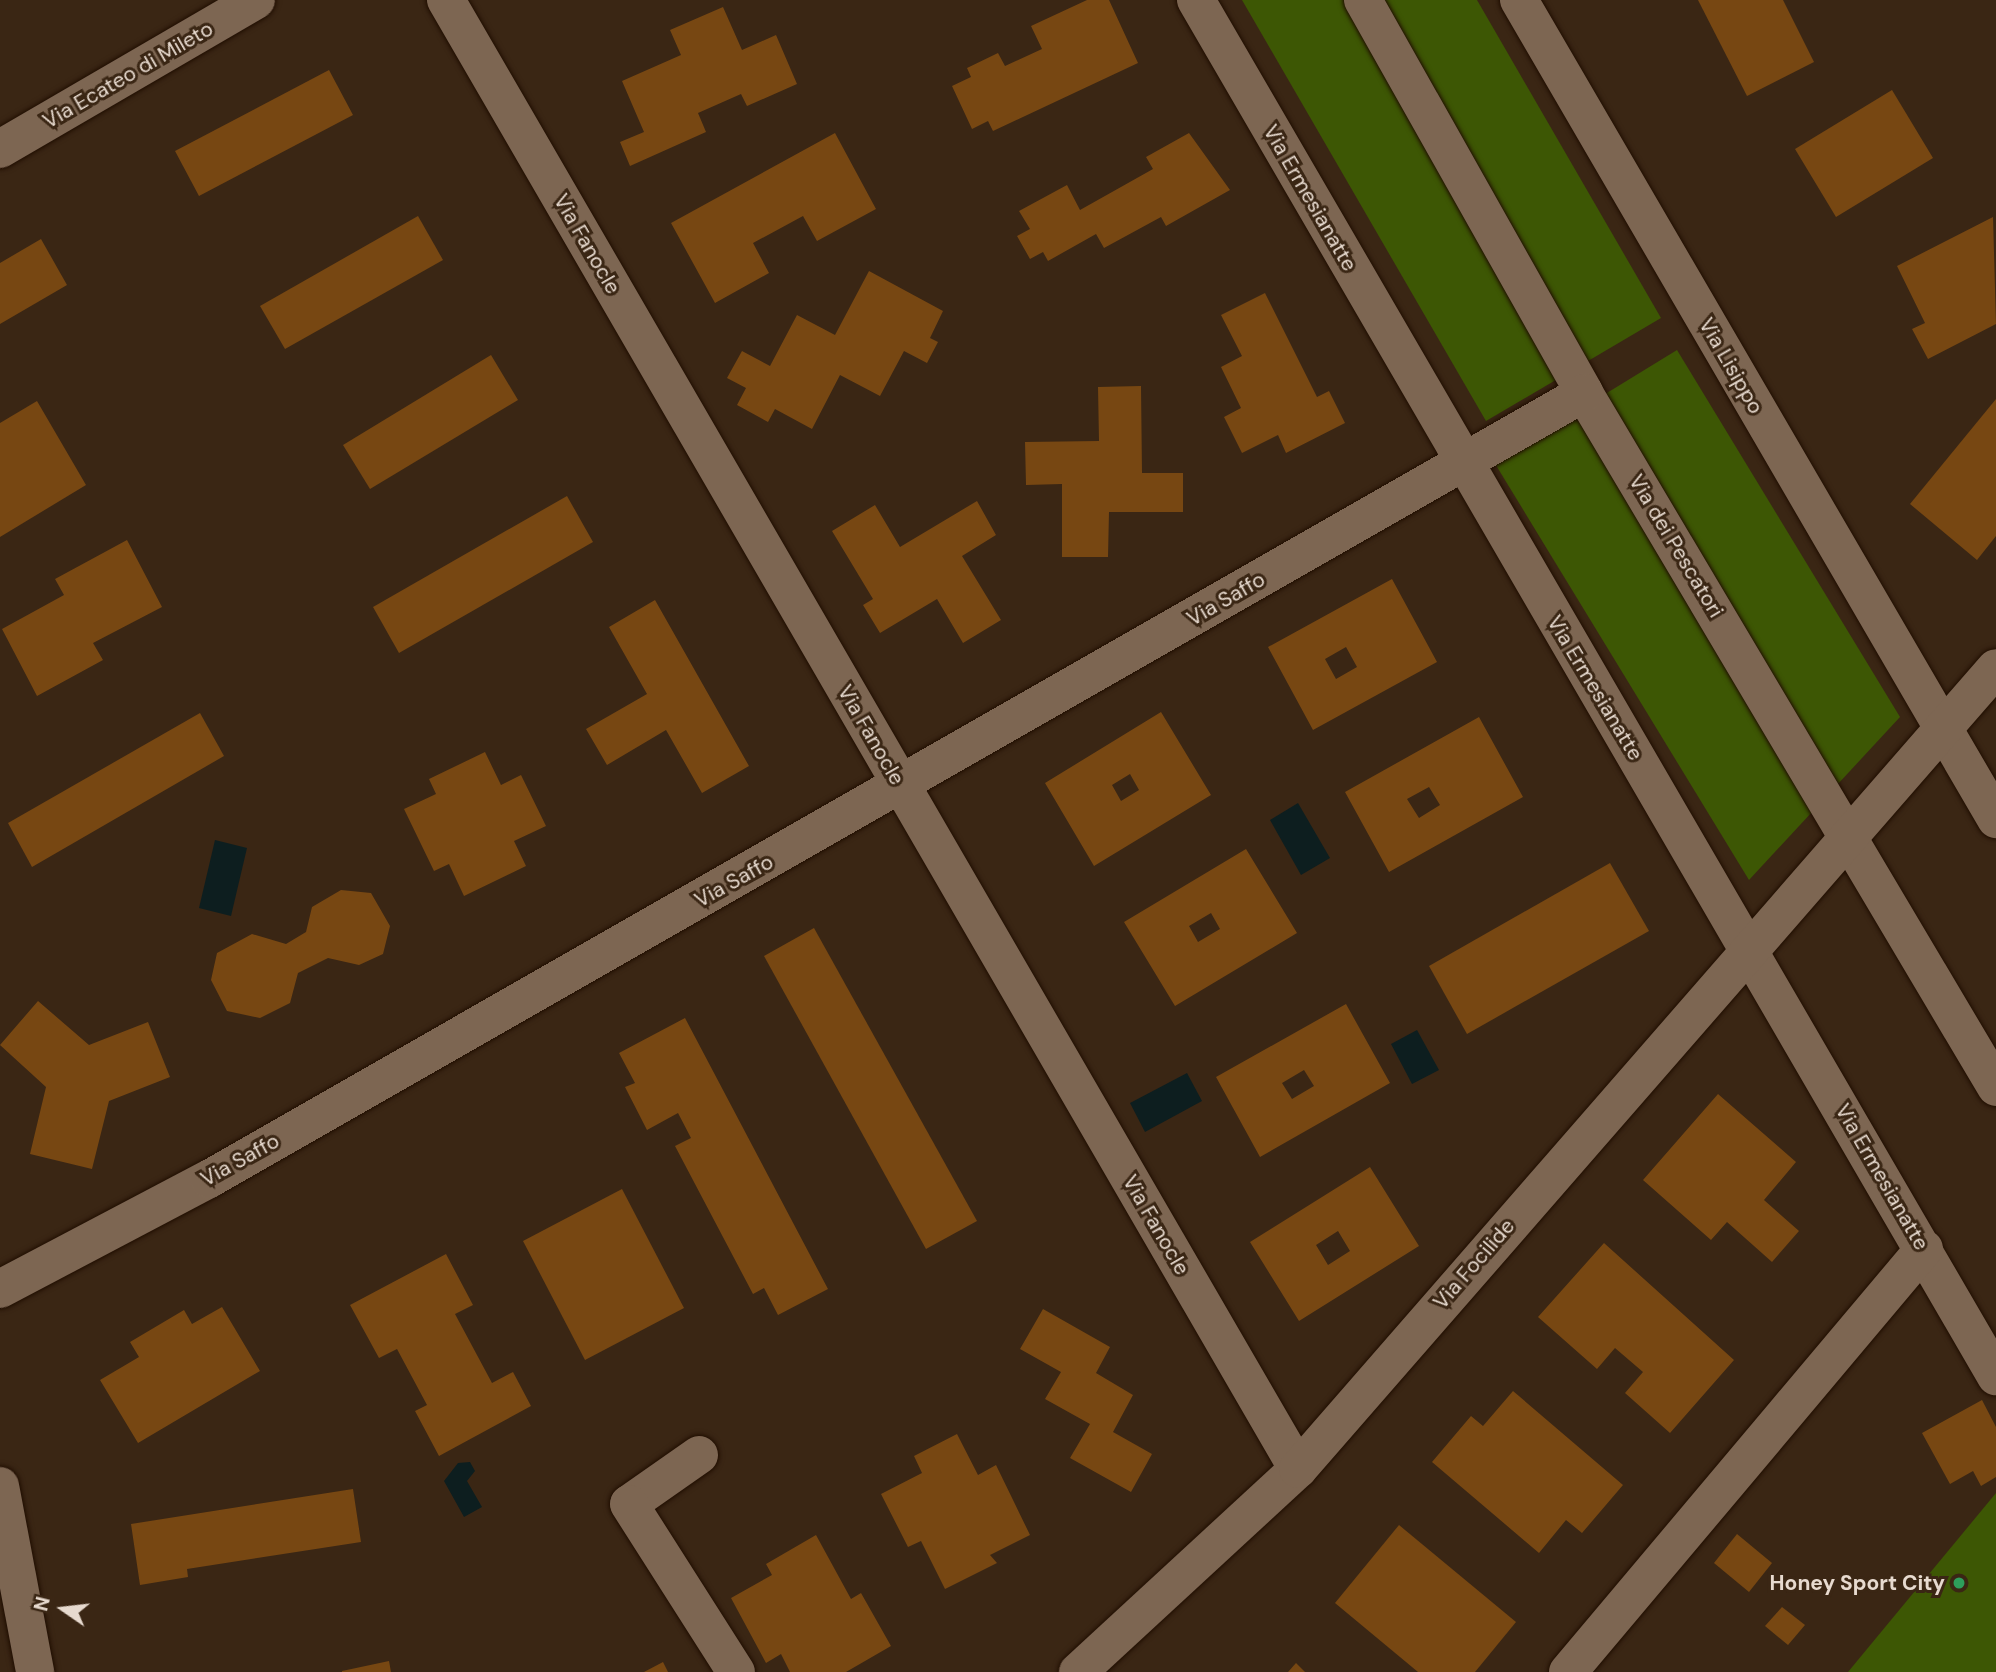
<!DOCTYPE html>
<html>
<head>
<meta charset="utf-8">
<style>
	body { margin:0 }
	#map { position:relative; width:1996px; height:1672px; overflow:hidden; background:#3a2614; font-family:"DM Sans",sans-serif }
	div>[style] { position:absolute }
	.green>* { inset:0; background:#3d5704 }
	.water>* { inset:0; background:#0d1e1f }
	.building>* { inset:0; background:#774712 }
	.roads { filter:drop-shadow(0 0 2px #200e00) drop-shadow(0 0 2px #200e00) }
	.minor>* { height:38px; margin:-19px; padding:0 19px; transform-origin:19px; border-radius:19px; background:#7d6652 }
	.dots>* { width:19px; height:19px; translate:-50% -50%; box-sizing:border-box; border:4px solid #3a2614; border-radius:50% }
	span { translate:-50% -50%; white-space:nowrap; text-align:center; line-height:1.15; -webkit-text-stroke:6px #3a2614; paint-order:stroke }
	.street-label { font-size:21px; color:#e7dacf }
	.poi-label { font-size:21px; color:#e7dacf; font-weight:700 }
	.right { translate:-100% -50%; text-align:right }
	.north { position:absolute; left:28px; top:1574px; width:70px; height:70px; -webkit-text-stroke:5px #3a2614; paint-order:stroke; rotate:284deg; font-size:19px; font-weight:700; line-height:28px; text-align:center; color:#e7dacf }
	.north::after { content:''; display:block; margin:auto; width:24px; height:32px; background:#e7dacf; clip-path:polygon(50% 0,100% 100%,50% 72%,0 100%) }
</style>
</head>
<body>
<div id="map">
	<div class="green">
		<div style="clip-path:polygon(1242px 0,1477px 0,1661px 318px,1486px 421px)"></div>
		<div style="clip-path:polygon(1677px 350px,1900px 717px,1749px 880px,1494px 462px)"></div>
		<div style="clip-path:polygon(1996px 1493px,1996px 1672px,1848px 1672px)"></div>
	</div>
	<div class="water">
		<div style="clip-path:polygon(1298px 803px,1330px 858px,1301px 875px,1270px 820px)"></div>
		<div style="clip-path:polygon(215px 840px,247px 848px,231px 916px,199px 908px)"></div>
		<div style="clip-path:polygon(1417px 1030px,1439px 1070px,1412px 1084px,1391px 1044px)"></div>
		<div style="clip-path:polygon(1187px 1073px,1202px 1101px,1145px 1132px,1130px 1103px)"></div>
		<div style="clip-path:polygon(470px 1462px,475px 1471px,467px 1481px,482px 1507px,464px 1517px,444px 1481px,458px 1463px)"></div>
	</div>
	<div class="building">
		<div style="clip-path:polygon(1087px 0,1109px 0,1138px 63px,993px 131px,988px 121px,972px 129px,952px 86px,971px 77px,967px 68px,998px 53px,1005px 66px,1042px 49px,1031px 26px)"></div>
		<div style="clip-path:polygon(1698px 0,1783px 0,1814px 62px,1747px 96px)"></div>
		<div style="clip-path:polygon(723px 7px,742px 50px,776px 35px,797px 84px,747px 106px,741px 94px,698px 113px,706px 132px,630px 166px,620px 142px,644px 132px,622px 81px,681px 55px,670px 30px)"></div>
		<div style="clip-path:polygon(329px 70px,353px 115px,199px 196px,175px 151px)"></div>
		<div style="clip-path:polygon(1892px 90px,1933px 158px,1836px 217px,1795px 149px)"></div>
		<div style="clip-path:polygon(835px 133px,876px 209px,817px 241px,803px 216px,753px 243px,769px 273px,715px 303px,671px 223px)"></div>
		<div style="clip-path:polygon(1189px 133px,1230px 190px,1166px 226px,1161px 217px,1104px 248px,1096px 234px,1048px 261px,1043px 252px,1030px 259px,1017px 236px,1030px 229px,1019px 211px,1067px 185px,1080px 210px,1153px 169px,1146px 157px)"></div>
		<div style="clip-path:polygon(418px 216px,443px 260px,285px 349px,260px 306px)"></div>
		<div style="clip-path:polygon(1993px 217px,1996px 324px,1928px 359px,1912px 329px,1925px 323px,1897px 266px)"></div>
		<div style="clip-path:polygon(41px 239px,67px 285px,0 324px,0 263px)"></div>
		<div style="clip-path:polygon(869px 271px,943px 311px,930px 338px,938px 342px,927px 363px,904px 351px,880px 396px,840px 375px,812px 429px,775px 409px,768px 422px,737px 405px,746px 388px,727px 378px,742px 351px,770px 366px,797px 315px,835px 335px)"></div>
		<div style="clip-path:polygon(1265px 293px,1317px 397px,1329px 391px,1345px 423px,1286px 453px,1278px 435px,1242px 453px,1224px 417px,1241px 408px,1221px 367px,1242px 356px,1221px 315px)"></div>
		<div style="clip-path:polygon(491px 355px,518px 400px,370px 489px,343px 445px)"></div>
		<div style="clip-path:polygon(1141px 386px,1142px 473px,1183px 473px,1183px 512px,1109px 512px,1108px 557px,1062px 557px,1062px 484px,1026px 485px,1025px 442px,1099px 441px,1098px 387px)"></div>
		<div style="clip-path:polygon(1996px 399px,1996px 536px,1977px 560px,1910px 504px)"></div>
		<div style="clip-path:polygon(37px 401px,86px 485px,0 537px,0 423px)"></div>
		<div style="clip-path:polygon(567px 496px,593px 542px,399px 653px,373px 607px)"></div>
		<div style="clip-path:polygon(977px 501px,996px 535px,962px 556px,1001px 620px,963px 643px,937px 599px,880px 633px,863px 605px,873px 599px,832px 531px,875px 505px,900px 547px)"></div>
		<div style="clip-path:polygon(127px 540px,162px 607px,93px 643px,103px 660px,37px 696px,2px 629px,64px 595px,55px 579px)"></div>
		<div style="clip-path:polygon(evenodd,1392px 579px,1437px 662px,1313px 730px,1268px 647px,1392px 579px,1346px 647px,1357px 667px,1336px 679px,1325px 659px,1346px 647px)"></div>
		<div style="clip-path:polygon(655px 600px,749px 766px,702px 793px,666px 730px,607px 765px,586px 729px,647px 694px,609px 627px)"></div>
		<div style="clip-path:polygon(evenodd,1161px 712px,1211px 795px,1094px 866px,1045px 783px,1161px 712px,1130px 774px,1139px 790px,1121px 801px,1112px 785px,1130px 774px)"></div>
		<div style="clip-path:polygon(200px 713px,224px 756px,32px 867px,8px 823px)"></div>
		<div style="clip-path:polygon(evenodd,1479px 717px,1523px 797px,1389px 872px,1345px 792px,1479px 717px,1429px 787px,1440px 805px,1419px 818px,1407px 799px,1429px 787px)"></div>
		<div style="clip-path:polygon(485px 752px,501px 785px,521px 775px,546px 826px,514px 841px,526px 866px,464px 896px,449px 864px,434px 871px,404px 809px,436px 794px,429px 779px)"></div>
		<div style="clip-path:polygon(evenodd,1246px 849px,1297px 933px,1175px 1006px,1124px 922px,1246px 849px,1211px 913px,1220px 929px,1198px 942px,1189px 926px,1211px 913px)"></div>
		<div style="clip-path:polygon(1610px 863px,1649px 931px,1467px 1034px,1429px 966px)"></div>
		<div style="clip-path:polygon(341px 890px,371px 893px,390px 926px,383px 954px,359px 965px,328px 958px,298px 973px,290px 1003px,260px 1018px,227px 1011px,211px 980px,217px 953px,252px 934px,286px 944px,306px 932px,312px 907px)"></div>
		<div style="clip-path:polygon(814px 928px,977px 1221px,926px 1249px,764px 956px)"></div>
		<div style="clip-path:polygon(38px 1001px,89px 1045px,148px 1022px,170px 1077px,109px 1101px,92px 1169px,30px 1154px,46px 1087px,0 1045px)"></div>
		<div style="clip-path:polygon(evenodd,1346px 1004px,1390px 1083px,1260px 1157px,1216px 1077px,1346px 1004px,1304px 1070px,1314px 1086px,1292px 1099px,1282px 1083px,1304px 1070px)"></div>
		<div style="clip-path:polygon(685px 1018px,828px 1289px,778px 1315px,764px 1288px,753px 1294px,675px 1146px,691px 1138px,678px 1113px,647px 1130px,625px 1087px,635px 1083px,619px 1053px)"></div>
		<div style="clip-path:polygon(1718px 1094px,1796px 1162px,1764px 1200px,1799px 1231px,1772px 1262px,1727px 1222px,1711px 1240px,1643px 1180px)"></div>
		<div style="clip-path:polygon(evenodd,1370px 1167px,1419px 1246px,1299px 1321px,1250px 1242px,1370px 1167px,1338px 1231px,1350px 1251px,1328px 1265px,1316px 1245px,1338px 1231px)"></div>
		<div style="clip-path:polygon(622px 1189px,684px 1308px,585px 1360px,523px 1241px)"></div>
		<div style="clip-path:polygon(1604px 1243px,1734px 1360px,1670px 1433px,1625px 1393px,1643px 1372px,1615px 1348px,1597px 1369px,1538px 1317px)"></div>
		<div style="clip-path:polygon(446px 1254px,473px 1305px,455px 1314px,492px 1383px,513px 1372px,531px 1406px,439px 1456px,415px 1411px,427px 1405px,397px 1349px,379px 1358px,350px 1305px)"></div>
		<div style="clip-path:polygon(222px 1307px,260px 1371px,138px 1443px,100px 1380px,139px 1357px,130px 1342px,184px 1310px,192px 1324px)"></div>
		<div style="clip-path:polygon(1043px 1309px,1110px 1347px,1096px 1373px,1133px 1395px,1113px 1432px,1152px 1454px,1131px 1492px,1070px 1458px,1090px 1424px,1045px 1399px,1061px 1372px,1020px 1349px)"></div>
		<div style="clip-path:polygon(1513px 1391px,1623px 1485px,1582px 1533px,1566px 1520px,1539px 1553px,1432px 1462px,1471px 1416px,1483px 1426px)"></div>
		<div style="clip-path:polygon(1982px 1400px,1996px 1427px,1996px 1477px,1981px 1486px,1973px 1471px,1950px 1484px,1922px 1433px)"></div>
		<div style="clip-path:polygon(957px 1434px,978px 1475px,996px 1465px,1030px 1535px,990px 1555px,997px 1563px,945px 1589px,921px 1541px,908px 1547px,881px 1494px,922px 1473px,914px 1456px)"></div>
		<div style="clip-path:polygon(353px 1489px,361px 1542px,187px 1569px,188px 1577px,140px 1585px,131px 1524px)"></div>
		<div style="clip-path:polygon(1399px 1525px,1516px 1622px,1475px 1672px,1418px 1672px,1335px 1603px)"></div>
		<div style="clip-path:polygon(1737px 1534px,1772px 1563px,1749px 1592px,1714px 1563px)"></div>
		<div style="clip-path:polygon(816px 1535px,851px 1599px,861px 1593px,891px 1646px,846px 1672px,790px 1672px,781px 1654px,766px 1663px,731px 1598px,772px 1575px,766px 1564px)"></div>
		<div style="clip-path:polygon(1782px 1607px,1805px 1625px,1788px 1645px,1765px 1626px)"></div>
		<div style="clip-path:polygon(389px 1661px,391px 1672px,342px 1672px,342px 1671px)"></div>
		<div style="clip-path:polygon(663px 1662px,668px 1672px,644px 1672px)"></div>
		<div style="clip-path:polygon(1296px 1663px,1305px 1672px,1288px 1672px)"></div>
	</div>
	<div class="roads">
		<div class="minor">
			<div style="left:446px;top:0;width:1698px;rotate:59.89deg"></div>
			<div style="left:1196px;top:0;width:1592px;rotate:59.83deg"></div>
			<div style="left:1363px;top:0;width:451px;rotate:60.6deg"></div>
			<div style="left:1584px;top:393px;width:807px;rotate:59.3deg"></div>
			<div style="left:1519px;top:0;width:948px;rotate:59.78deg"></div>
			<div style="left:0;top:149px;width:296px;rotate:-30.2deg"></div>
			<div style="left:0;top:1289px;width:236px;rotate:-27.8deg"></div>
			<div style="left:209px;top:1179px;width:1584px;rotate:-29.75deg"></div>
			<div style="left:699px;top:1455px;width:85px;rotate:145deg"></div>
			<div style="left:629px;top:1504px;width:199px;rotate:57.5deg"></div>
			<div style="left:0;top:1486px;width:189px;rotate:79.3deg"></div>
			<div style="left:1078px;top:1672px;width:299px;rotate:-42.7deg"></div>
			<div style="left:1298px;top:1469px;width:1062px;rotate:-48.93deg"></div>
			<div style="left:1568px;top:1672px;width:553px;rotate:-49.92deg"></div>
		</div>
	</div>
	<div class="dots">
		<div style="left:1959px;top:1583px;background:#2e9e5b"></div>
	</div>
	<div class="street-label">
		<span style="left:128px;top:75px;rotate:-30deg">Via Ecateo di Mileto</span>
		<span style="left:1310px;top:198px;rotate:60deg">Via Ermesianatte</span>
		<span style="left:587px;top:244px;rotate:60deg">Via Fanocle</span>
		<span style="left:1731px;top:366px;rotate:60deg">Via Lisippo</span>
		<span style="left:1676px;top:546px;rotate:59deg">Via dei Pescatori</span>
		<span style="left:1226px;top:599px;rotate:-30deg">Via Saffo</span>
		<span style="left:1595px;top:688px;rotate:59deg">Via Ermesianatte</span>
		<span style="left:871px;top:735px;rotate:60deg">Via Fanocle</span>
		<span style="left:734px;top:881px;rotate:-29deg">Via Saffo</span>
		<span style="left:240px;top:1160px;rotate:-29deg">Via Saffo</span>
		<span style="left:1882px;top:1177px;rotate:60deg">Via Ermesianatte</span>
		<span style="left:1156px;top:1225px;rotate:60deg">Via Fanocle</span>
		<span style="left:1474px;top:1264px;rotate:-49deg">Via Focilide</span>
	</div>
	<div class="poi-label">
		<span class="right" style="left:1945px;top:1583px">Honey Sport City</span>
	</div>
	<div class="north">N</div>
</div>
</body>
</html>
